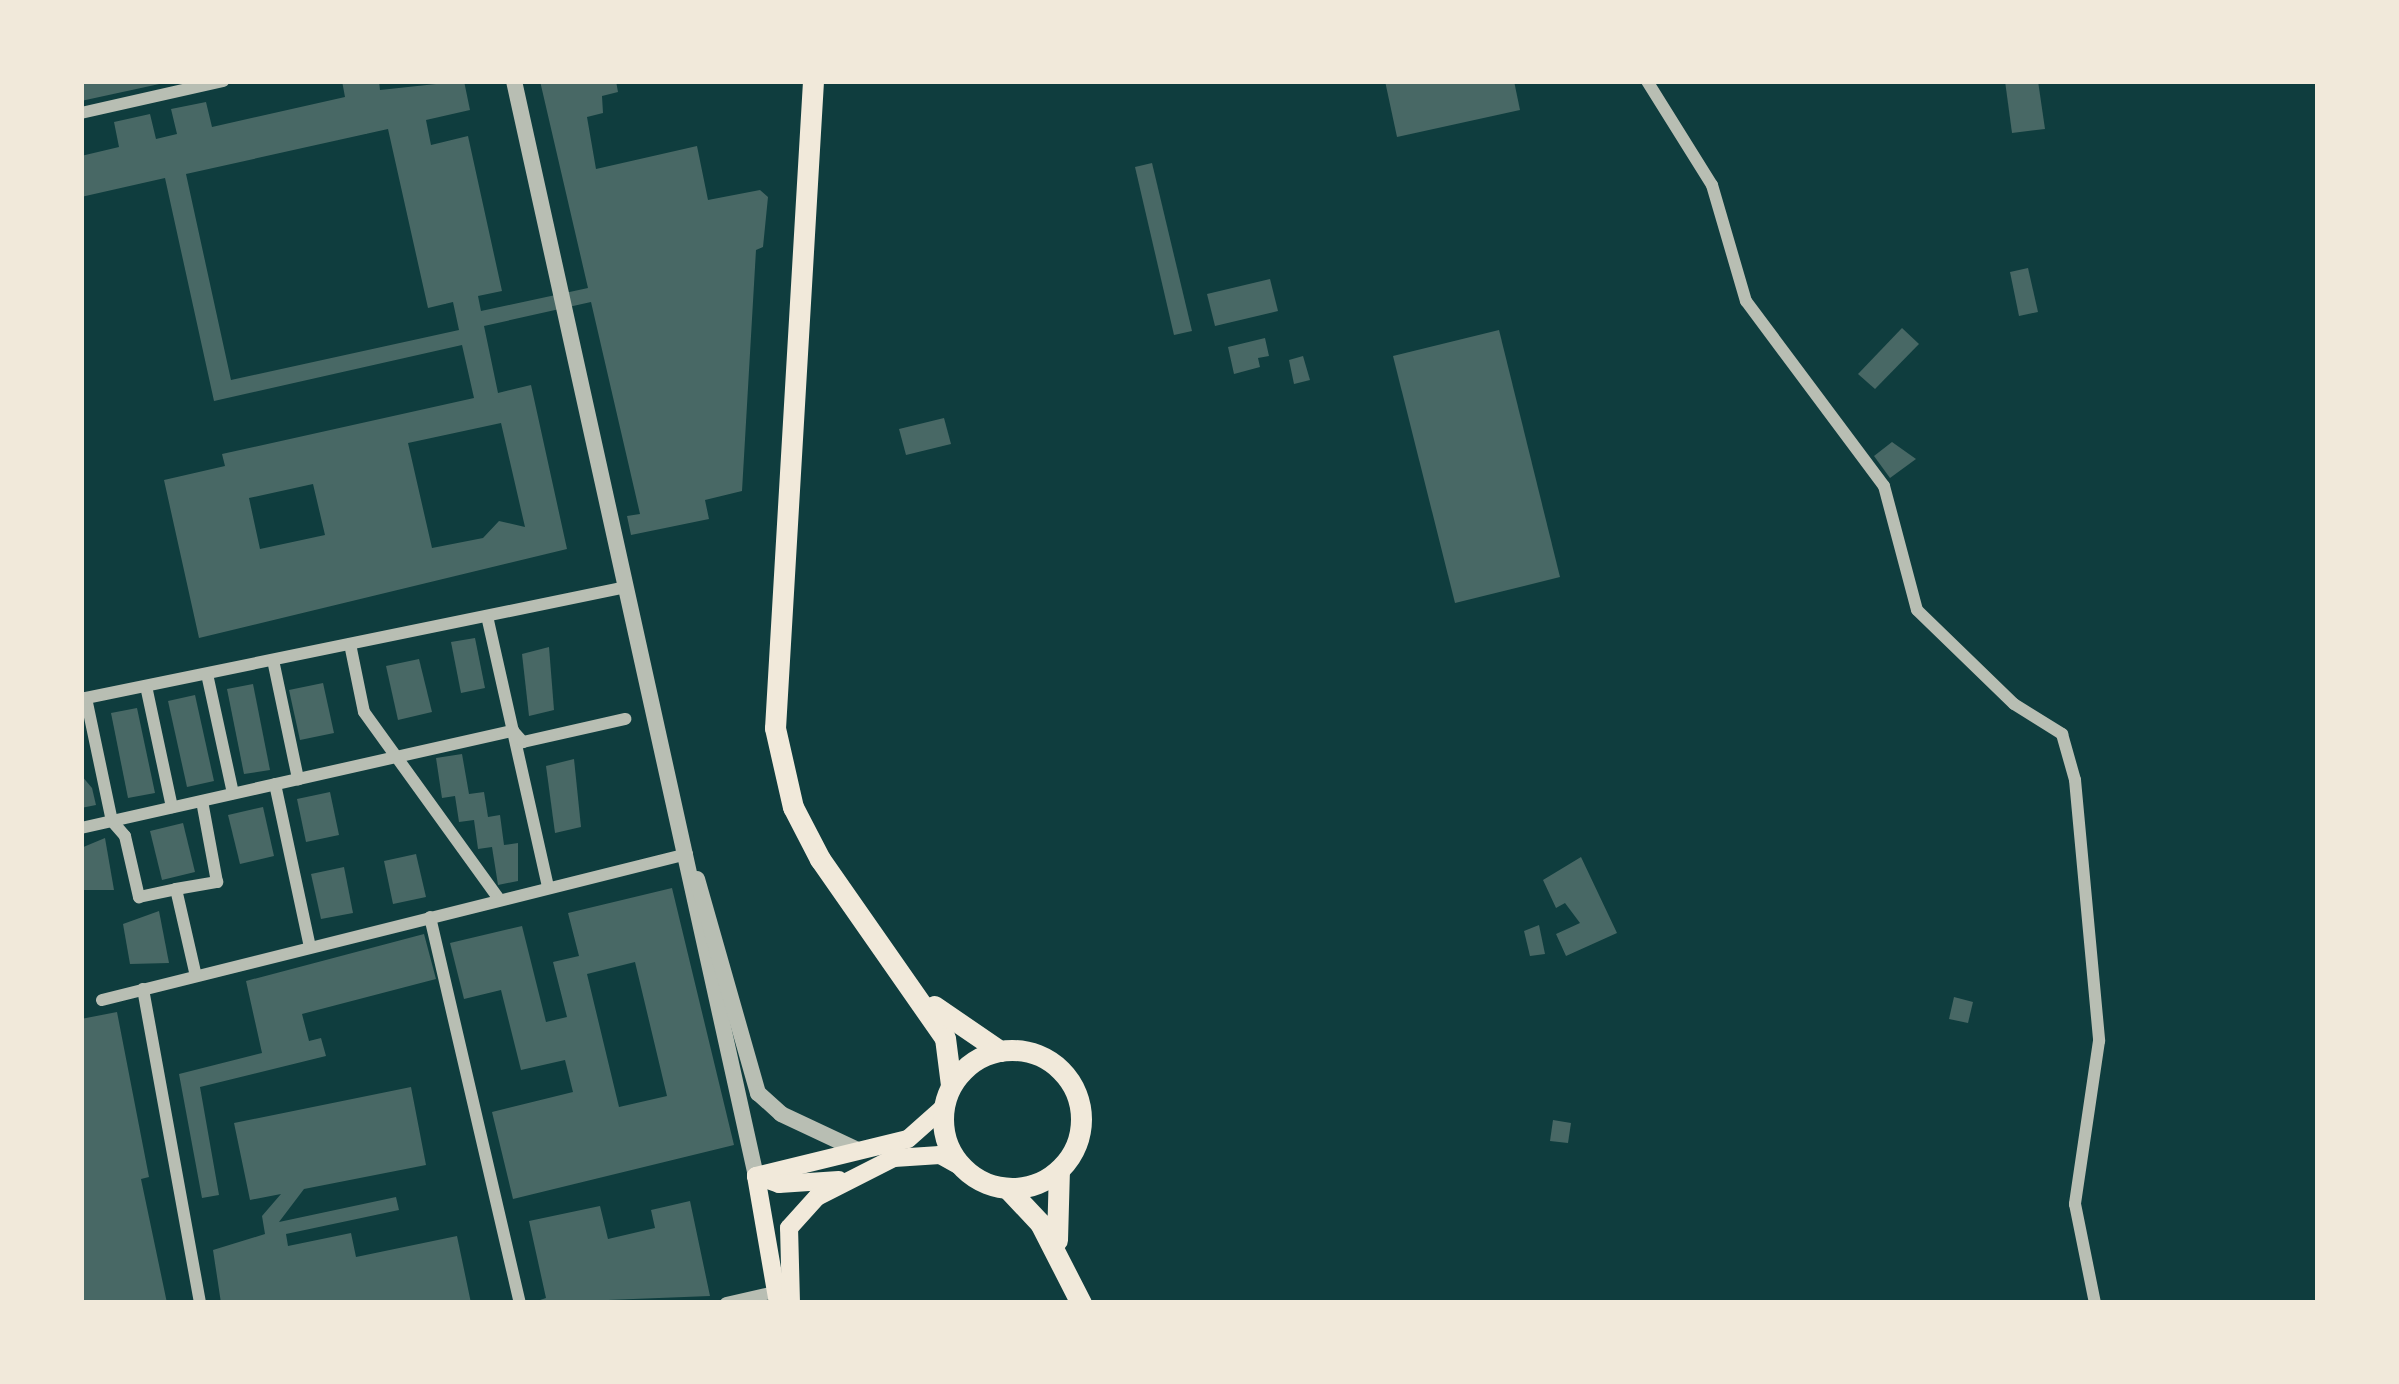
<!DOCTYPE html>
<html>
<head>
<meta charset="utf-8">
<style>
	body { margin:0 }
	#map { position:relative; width:2399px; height:1384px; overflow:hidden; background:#0f3d3e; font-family:"Open Sans",sans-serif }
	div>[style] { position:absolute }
	.building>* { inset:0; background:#486865 }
	.minor>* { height:12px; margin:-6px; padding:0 6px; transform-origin:6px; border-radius:6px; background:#b8beb3 }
	.tertiary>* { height:16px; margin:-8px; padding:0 8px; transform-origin:8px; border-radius:8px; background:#b8beb3 }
	.secondary>* { height:18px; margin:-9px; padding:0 9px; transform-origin:9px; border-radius:9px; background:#f1e9da }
	.primary>* { height:21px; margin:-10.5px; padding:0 10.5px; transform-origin:10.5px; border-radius:10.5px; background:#f1e9da }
	.primary>.ring { margin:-10.5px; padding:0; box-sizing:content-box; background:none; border:21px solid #f1e9da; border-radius:50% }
	span { translate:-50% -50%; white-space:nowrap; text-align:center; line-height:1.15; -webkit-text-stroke:10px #f1e9da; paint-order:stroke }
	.frame { position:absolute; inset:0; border:84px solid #f1e9da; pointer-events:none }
</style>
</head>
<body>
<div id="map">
	<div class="building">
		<div style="clip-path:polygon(81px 81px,164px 81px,164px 83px,81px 101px)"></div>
		<div style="clip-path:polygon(evenodd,342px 81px,379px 81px,380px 90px,464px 81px,470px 110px,426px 120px,431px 145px,468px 136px,502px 291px,478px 296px,481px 311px,588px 288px,540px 81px,616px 81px,618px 92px,602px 96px,603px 113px,587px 117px,596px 169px,697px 146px,708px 200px,760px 190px,768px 197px,763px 247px,756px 250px,742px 491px,705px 500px,709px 519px,631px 535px,627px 516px,640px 514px,591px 302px,484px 326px,498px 393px,531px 385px,567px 549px,199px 638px,164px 480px,225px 466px,222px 454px,474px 398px,462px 345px,214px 401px,165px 178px,81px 197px,81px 156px,119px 147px,114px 122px,150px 114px,156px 139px,177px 134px,171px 109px,206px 102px,212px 127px,345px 97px,342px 81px,388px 129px,428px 308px,453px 302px,459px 330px,231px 380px,186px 174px,388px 129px,342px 81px,501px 423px,525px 527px,499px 521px,483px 538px,432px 548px,408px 443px,501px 423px,342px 81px,313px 484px,325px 535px,260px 549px,249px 498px,313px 484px)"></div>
		<div style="clip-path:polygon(1385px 81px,1514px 81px,1520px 110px,1397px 137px)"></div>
		<div style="clip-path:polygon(2005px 81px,2038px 81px,2045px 129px,2012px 133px)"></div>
		<div style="clip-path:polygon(1152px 163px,1192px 331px,1174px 335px,1135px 167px)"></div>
		<div style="clip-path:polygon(2028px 268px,2038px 312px,2019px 316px,2010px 272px)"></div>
		<div style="clip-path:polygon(1270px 279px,1278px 311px,1215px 326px,1207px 294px)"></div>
		<div style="clip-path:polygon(1902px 328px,1919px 344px,1875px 389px,1858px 374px)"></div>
		<div style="clip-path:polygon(1499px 330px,1560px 577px,1455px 603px,1393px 356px)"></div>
		<div style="clip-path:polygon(1265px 338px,1269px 356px,1258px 358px,1260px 367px,1234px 374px,1228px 347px)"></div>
		<div style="clip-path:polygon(1303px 356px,1310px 380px,1294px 384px,1289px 360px)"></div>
		<div style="clip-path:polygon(944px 418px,951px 444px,906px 455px,899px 429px)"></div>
		<div style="clip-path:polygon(1892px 442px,1916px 459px,1890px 478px,1874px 456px)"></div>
		<div style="clip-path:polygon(475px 638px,485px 688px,461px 693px,451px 642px)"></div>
		<div style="clip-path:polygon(549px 647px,554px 710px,529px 716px,522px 654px)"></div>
		<div style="clip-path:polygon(419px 659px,432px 712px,398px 720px,386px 666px)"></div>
		<div style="clip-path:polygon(323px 683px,334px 733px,300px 740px,289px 690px)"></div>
		<div style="clip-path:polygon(253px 684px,270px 770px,244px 774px,227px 689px)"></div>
		<div style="clip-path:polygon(195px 695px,214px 781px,187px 787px,168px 701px)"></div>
		<div style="clip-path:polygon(137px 708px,155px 793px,128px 798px,111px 713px)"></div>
		<div style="clip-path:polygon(462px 754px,469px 794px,484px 792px,488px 817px,500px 815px,504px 845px,518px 843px,518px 881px,498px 885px,492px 847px,478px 849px,474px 820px,459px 822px,455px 796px,442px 798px,436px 758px)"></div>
		<div style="clip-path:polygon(574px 759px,581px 827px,555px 833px,546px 766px)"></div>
		<div style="clip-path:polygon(81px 775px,92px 788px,96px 805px,81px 808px)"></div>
		<div style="clip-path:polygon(330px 792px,339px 835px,306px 842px,297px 799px)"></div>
		<div style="clip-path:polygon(263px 807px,274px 856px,240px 864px,228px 815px)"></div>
		<div style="clip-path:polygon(183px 823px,195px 872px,162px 880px,150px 831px)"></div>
		<div style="clip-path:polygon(105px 838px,114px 890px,81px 890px,81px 848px)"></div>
		<div style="clip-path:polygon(416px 854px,426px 897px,393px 904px,384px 861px)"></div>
		<div style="clip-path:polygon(1581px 857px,1617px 933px,1566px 956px,1556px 934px,1580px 923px,1565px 903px,1556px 908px,1543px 880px)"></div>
		<div style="clip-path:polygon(344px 867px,353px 913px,321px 919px,311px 874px)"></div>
		<div style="clip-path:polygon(evenodd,672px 888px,734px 1145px,513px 1199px,492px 1112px,573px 1092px,565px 1060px,521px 1070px,501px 990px,464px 999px,450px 943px,522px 926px,546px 1022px,567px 1017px,553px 962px,579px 956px,568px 913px,672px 888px,635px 962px,667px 1096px,619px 1107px,587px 974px,635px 962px)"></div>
		<div style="clip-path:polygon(159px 911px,169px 963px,130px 964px,123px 924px)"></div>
		<div style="clip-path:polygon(1539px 925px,1545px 954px,1530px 956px,1524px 931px)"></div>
		<div style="clip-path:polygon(424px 934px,436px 979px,302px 1014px,309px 1041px,321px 1038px,326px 1056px,200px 1087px,219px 1195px,202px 1198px,179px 1074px,262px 1053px,246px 981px)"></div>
		<div style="clip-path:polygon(1954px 997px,1973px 1002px,1968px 1023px,1949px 1019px)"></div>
		<div style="clip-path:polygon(117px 1012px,149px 1177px,141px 1179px,167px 1303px,81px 1303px,81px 1019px)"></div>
		<div style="clip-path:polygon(411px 1087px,426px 1165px,304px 1189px,279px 1222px,396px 1197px,399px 1210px,286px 1234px,288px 1246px,351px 1233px,356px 1257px,457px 1236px,471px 1303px,221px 1303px,213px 1250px,265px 1234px,262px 1216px,281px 1194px,250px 1200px,234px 1123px)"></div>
		<div style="clip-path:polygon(1553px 1120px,1571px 1123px,1568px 1143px,1550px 1141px)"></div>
		<div style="clip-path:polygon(690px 1201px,710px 1296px,531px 1303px,546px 1298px,529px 1221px,600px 1206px,608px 1239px,655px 1228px,651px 1210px)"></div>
	</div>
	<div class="minor">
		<div style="left:1647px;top:81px;width:123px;rotate:58deg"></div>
		<div style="left:1712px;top:185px;width:121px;rotate:73.7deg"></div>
		<div style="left:1746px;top:301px;width:231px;rotate:53.3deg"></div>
		<div style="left:1884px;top:486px;width:128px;rotate:75.1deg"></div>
		<div style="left:1917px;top:610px;width:135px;rotate:44.1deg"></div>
		<div style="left:2014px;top:704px;width:57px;rotate:32deg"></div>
		<div style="left:2062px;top:734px;width:48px;rotate:74.2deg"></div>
		<div style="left:2075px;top:780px;width:262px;rotate:84.7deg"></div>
		<div style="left:2099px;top:1041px;width:165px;rotate:98.4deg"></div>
		<div style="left:2075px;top:1204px;width:101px;rotate:78.6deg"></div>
		<div style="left:81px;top:113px;width:146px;rotate:-12.7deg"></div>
		<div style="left:487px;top:616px;width:278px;rotate:77.3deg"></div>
		<div style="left:350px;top:644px;width:69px;rotate:78.4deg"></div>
		<div style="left:364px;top:712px;width:231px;rotate:54.2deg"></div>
		<div style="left:273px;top:660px;width:122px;rotate:78.1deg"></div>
		<div style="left:207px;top:674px;width:122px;rotate:77.7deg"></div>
		<div style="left:146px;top:686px;width:124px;rotate:77.9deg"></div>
		<div style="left:86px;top:698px;width:126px;rotate:78.1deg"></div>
		<div style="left:112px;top:821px;width:20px;rotate:49deg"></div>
		<div style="left:125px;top:836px;width:63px;rotate:77.1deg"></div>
		<div style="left:139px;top:897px;width:38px;rotate:-12deg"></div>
		<div style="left:176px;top:889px;width:89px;rotate:77.1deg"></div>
		<div style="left:81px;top:699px;width:556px;rotate:-11.61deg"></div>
		<div style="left:275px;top:784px;width:167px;rotate:77.9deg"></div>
		<div style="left:81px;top:828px;width:443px;rotate:-12.7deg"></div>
		<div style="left:513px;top:731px;width:15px;rotate:48deg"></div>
		<div style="left:523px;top:742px;width:105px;rotate:-12.7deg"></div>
		<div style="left:176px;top:889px;width:42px;rotate:-9.7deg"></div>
		<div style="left:217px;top:882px;width:82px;rotate:-100.5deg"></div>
		<div style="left:430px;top:917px;width:396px;rotate:76.9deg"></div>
		<div style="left:143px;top:989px;width:319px;rotate:79.7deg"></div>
		<div style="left:102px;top:1000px;width:603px;rotate:-14.01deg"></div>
		<div style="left:726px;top:1303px;width:58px;rotate:-12.8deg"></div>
	</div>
	<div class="tertiary">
		<div style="left:514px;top:81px;width:1121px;rotate:77.54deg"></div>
		<div style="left:697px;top:879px;width:223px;rotate:74.1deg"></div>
		<div style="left:758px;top:1093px;width:31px;rotate:42deg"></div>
		<div style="left:781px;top:1114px;width:87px;rotate:25.1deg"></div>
	</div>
	<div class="secondary">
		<div style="left:756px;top:1176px;width:156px;rotate:-13.7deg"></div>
		<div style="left:908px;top:1139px;width:47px;rotate:-41.5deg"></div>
		<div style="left:756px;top:1176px;width:129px;rotate:80.2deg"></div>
		<div style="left:756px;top:1176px;width:24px;rotate:19deg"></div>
		<div style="left:779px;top:1184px;width:60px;rotate:-3.8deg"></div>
		<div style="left:791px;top:1303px;width:75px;rotate:-91.5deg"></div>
		<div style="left:789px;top:1228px;width:42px;rotate:-47.9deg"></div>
		<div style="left:817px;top:1197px;width:86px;rotate:-26.9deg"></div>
		<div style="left:894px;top:1158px;width:46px;rotate:-3.7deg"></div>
		<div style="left:940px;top:1155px;width:23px;rotate:29deg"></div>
	</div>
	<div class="primary">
		<div style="left:813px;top:81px;width:648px;rotate:93.36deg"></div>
		<div style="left:775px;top:728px;width:81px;rotate:77.2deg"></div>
		<div style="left:793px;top:807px;width:59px;rotate:62.6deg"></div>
		<div style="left:820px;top:859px;width:218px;rotate:55.1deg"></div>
		<div style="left:945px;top:1038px;width:47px;rotate:82.7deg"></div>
		<div style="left:934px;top:1006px;width:80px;rotate:34.3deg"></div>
		<div class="ring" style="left:943px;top:1050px;width:117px;height:117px"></div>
		<div style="left:1008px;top:1189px;width:47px;rotate:46.7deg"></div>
		<div style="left:1040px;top:1223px;width:90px;rotate:62.9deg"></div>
		<div style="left:1057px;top:1240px;width:70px;rotate:-88.4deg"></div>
	</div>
	<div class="frame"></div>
</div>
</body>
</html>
